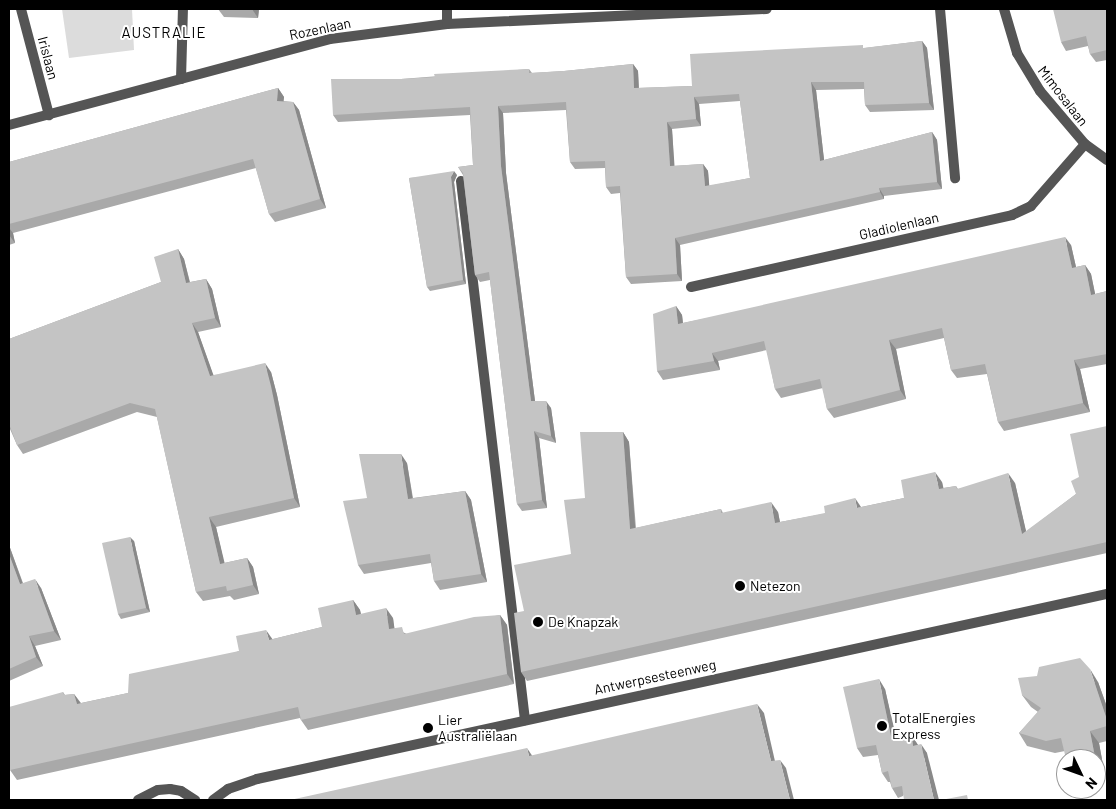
<!DOCTYPE html>
<html>
<head>
<meta charset="utf-8">
<style>
	body { margin:0 }
	#map { position:relative; width:1116px; height:809px; overflow:hidden; background:#fff; font-family:Barlow,sans-serif }
	div>[style] { position:absolute }
	.green>* { inset:0; background:#dcdcdc }
	.service>* { height:10px; margin:-5px; padding:0 5px; transform-origin:5px; border-radius:5px; background:#555 }
	.minor>* { height:10px; margin:-5px; padding:0 5px; transform-origin:5px; border-radius:5px; background:#555 }
	.tertiary>* { height:10px; margin:-5px; padding:0 5px; transform-origin:5px; border-radius:5px; background:#555 }
	.wall>* { inset:0; background:#a9a9a9 }
	.shaded-wall>* { inset:0; background:#898989 }
	.building>* { inset:0; background:#c4c4c4 }
	.dots>* { width:14px; height:14px; translate:-50% -50%; box-sizing:border-box; border:2px solid #fff; border-radius:50% }
	span { translate:-50% -50%; white-space:nowrap; text-align:center; line-height:1.15; -webkit-text-stroke:4px #fff; paint-order:stroke }
	.street-label { font-size:14px; color:#000 }
	.poi-label { font-size:14px; color:#000 }
	.left { translate:0 -50%; text-align:left }
	.neighbourhood-label { font-size:15px; color:#000; letter-spacing:1px }
	.frame { position:absolute; inset:0; border:10px solid #000; pointer-events:none }
	.north { position:absolute; left:1056px; top:749px; width:50px; height:50px; box-sizing:border-box; background:#fff; border:1px solid #999; border-radius:50%; rotate:132deg; font-size:14px; font-weight:700; line-height:20px; text-align:center; color:#000 }
	.north::after { content:''; display:block; margin:auto; width:18px; height:22px; background:#000; clip-path:polygon(50% 0,100% 100%,50% 72%,0 100%) }
</style>
</head>
<body>
<div id="map">
	<div class="green">
		<div style="clip-path:polygon(62px 9px,132px 9px,134px 50px,69px 58px)"></div>
	</div>
	<div class="service">
		<div style="left:940px;top:9px;width:170px;rotate:84.9deg"></div>
		<div style="left:461px;top:181px;width:543px;rotate:83.23deg"></div>
	</div>
	<div class="minor">
		<div style="left:21px;top:9px;width:110px;rotate:75.2deg"></div>
		<div style="left:1004px;top:9px;width:46px;rotate:73.5deg"></div>
		<div style="left:1017px;top:53px;width:44px;rotate:58.8deg"></div>
		<div style="left:1040px;top:91px;width:70px;rotate:49.7deg"></div>
		<div style="left:1085px;top:144px;width:27px;rotate:36deg"></div>
		<div style="left:447px;top:24px;width:15px;rotate:-90deg"></div>
		<div style="left:181px;top:79px;width:70px;rotate:-88.4deg"></div>
		<div style="left:9px;top:125px;width:332px;rotate:-15deg"></div>
		<div style="left:330px;top:39px;width:118px;rotate:-7.3deg"></div>
		<div style="left:447px;top:24px;width:320px;rotate:-2.7deg"></div>
		<div style="left:691px;top:287px;width:329px;rotate:-12.6deg"></div>
		<div style="left:1012px;top:215px;width:21px;rotate:-25deg"></div>
		<div style="left:1031px;top:206px;width:82px;rotate:-48.9deg"></div>
	</div>
	<div class="tertiary">
		<div style="left:138px;top:800px;width:22px;rotate:-27deg"></div>
		<div style="left:158px;top:790px;width:12px;rotate:-5deg"></div>
		<div style="left:170px;top:789px;width:11px;rotate:10deg"></div>
		<div style="left:181px;top:791px;width:17px;rotate:33deg"></div>
		<div style="left:213px;top:800px;width:19px;rotate:-36deg"></div>
		<div style="left:228px;top:789px;width:31px;rotate:-19deg"></div>
		<div style="left:257px;top:779px;width:870px;rotate:-12.28deg"></div>
	</div>
	<div class="wall">
		<div style="clip-path:polygon(218px 9px,259px 9px,258px 18px,224px 17px)"></div>
		<div style="clip-path:polygon(1107px 9px,1107px 60px,1096px 62px,1090px 54px,1088px 46px,1066px 51px,1061px 42px)"></div>
		<div style="clip-path:polygon(evenodd,922px 41px,927px 48px,934px 110px,870px 112px,865px 105px,864px 89px,816px 90px,824px 160px,932px 132px,937px 140px,942px 189px,884px 196px,884px 199px,680px 245px,682px 281px,631px 284px,626px 277px,620px 193px,611px 194px,606px 187px,605px 168px,575px 169px,570px 162px,566px 110px,503px 113px,506px 173px,535px 401px,551px 408px,556px 443px,539px 438px,547px 508px,522px 511px,517px 504px,490px 280px,480px 282px,475px 275px,463px 175px,458px 167px,473px 165px,470px 115px,338px 122px,333px 115px,401px 79px,529px 69px,532px 73px,564px 71px,633px 64px,638px 71px,639px 88px,692px 86px,865px 48px,922px 41px,740px 101px,750px 178px,709px 186px,708px 171px,703px 164px,674px 166px,672px 129px,701px 126px,699px 104px,740px 101px)"></div>
		<div style="clip-path:polygon(278px 88px,284px 97px,283px 101px,293px 102px,299px 110px,326px 208px,275px 222px,269px 214px,256px 168px,13px 233px,15px 243px,9px 245px,9px 162px)"></div>
		<div style="clip-path:polygon(457px 175px,454px 182px,466px 284px,430px 291px,427px 287px,409px 178px)"></div>
		<div style="clip-path:polygon(1071px 245px,1076px 267px,1085px 265px,1091px 274px,1095px 294px,1107px 291px,1107px 364px,1080px 369px,1090px 412px,1004px 431px,998px 422px,987px 374px,957px 378px,951px 370px,944px 338px,896px 349px,906px 399px,834px 418px,827px 409px,823px 388px,781px 398px,775px 389px,767px 350px,718px 361px,720px 370px,663px 380px,657px 371px,676px 306px,682px 315px,683px 323px)"></div>
		<div style="clip-path:polygon(178px 249px,184px 259px,190px 282px,206px 279px,212px 289px,221px 327px,198px 332px,213px 375px,271px 372px,277px 395px,300px 507px,216px 527px,224px 563px,247px 558px,253px 567px,259px 594px,234px 600px,230px 596px,203px 601px,196px 592px,157px 417px,137px 412px,23px 454px,17px 445px,10px 429px,9px 429px,9px 339px,161px 282px)"></div>
		<div style="clip-path:polygon(1107px 426px,1107px 553px,527px 681px,521px 672px,524px 611px,571px 554px,585px 498px,623px 432px,629px 442px,636px 528px,721px 509px,723px 513px,778px 512px,780px 522px,861px 507px,904px 498px,942px 482px,943px 488px,956px 486px,958px 489px,1015px 483px,1026px 532px,1076px 494px,1079px 477px)"></div>
		<div style="clip-path:polygon(407px 463px,413px 498px,465px 491px,471px 500px,487px 582px,440px 590px,434px 581px,431px 563px,364px 574px,358px 565px,367px 498px)"></div>
		<div style="clip-path:polygon(134px 541px,150px 612px,121px 619px,118px 614px)"></div>
		<div style="clip-path:polygon(9px 545px,23px 583px,41px 588px,61px 640px,35px 646px,43px 666px,9px 681px)"></div>
		<div style="clip-path:polygon(353px 600px,360px 610px,361px 614px,393px 618px,394px 628px,407px 634px,500px 615px,507px 625px,514px 684px,308px 730px,301px 720px,300px 718px,17px 780px,10px 770px,63px 692px,65px 695px,74px 694px,81px 703px,128px 693px,239px 651px,273px 639px,322px 627px)"></div>
		<div style="clip-path:polygon(1098px 682px,1107px 707px,1107px 741px,1099px 743px,1103px 765px,1096px 767px,1096px 759px,1070px 759px,1065px 751px,1055px 753px,1027px 746px,1019px 733px,1038px 712px,1031px 707px,1022px 695px)"></div>
		<div style="clip-path:polygon(885px 689px,896px 740px,912px 736px,918px 745px,927px 753px,903px 796px,898px 798px,892px 788px,890px 782px,888px 782px,882px 773px,878px 755px,863px 757px,857px 748px)"></div>
	</div>
	<div class="shaded-wall">
		<div style="clip-path:polygon(252px 9px,259px 9px,258px 18px)"></div>
		<div style="clip-path:polygon(922px 41px,927px 48px,934px 110px,929px 103px)"></div>
		<div style="clip-path:polygon(633px 64px,638px 71px,639px 95px,634px 88px)"></div>
		<div style="clip-path:polygon(811px 82px,816px 90px,825px 168px,820px 161px)"></div>
		<div style="clip-path:polygon(278px 88px,284px 97px,283px 109px,277px 101px)"></div>
		<div style="clip-path:polygon(694px 97px,699px 104px,701px 126px,696px 119px)"></div>
		<div style="clip-path:polygon(293px 102px,299px 110px,326px 208px,320px 199px)"></div>
		<div style="clip-path:polygon(498px 106px,503px 113px,506px 173px,536px 409px,531px 401px,501px 166px)"></div>
		<div style="clip-path:polygon(667px 122px,672px 129px,675px 173px,670px 166px)"></div>
		<div style="clip-path:polygon(932px 132px,937px 140px,942px 189px,937px 182px)"></div>
		<div style="clip-path:polygon(703px 164px,708px 171px,710px 194px,705px 186px)"></div>
		<div style="clip-path:polygon(454px 171px,457px 175px,454px 182px,466px 284px,463px 280px,451px 177px)"></div>
		<div style="clip-path:polygon(879px 188px,884px 196px,884px 199px,880px 192px)"></div>
		<div style="clip-path:polygon(9px 228px,13px 233px,15px 243px,9px 235px)"></div>
		<div style="clip-path:polygon(1065px 237px,1071px 245px,1078px 276px,1072px 268px)"></div>
		<div style="clip-path:polygon(675px 238px,680px 245px,682px 281px,677px 274px)"></div>
		<div style="clip-path:polygon(178px 249px,184px 259px,192px 292px,186px 283px)"></div>
		<div style="clip-path:polygon(1085px 265px,1091px 274px,1097px 303px,1091px 295px)"></div>
		<div style="clip-path:polygon(206px 279px,212px 289px,221px 327px,215px 318px)"></div>
		<div style="clip-path:polygon(676px 306px,682px 315px,684px 333px,678px 324px)"></div>
		<div style="clip-path:polygon(192px 323px,198px 332px,217px 385px,210px 376px)"></div>
		<div style="clip-path:polygon(889px 340px,896px 349px,906px 399px,900px 390px)"></div>
		<div style="clip-path:polygon(712px 353px,718px 361px,720px 370px,714px 361px)"></div>
		<div style="clip-path:polygon(1074px 360px,1080px 369px,1090px 412px,1083px 403px)"></div>
		<div style="clip-path:polygon(265px 363px,271px 372px,277px 395px,300px 507px,294px 498px)"></div>
		<div style="clip-path:polygon(546px 401px,551px 408px,556px 443px,551px 436px)"></div>
		<div style="clip-path:polygon(534px 431px,539px 438px,547px 508px,542px 500px)"></div>
		<div style="clip-path:polygon(623px 432px,629px 442px,636px 539px,630px 529px)"></div>
		<div style="clip-path:polygon(401px 454px,407px 463px,414px 508px,408px 499px)"></div>
		<div style="clip-path:polygon(935px 472px,942px 482px,946px 499px,939px 489px)"></div>
		<div style="clip-path:polygon(1008px 473px,1015px 483px,1029px 544px,1022px 534px)"></div>
		<div style="clip-path:polygon(465px 491px,471px 500px,487px 582px,481px 574px)"></div>
		<div style="clip-path:polygon(855px 498px,861px 507px,857px 508px)"></div>
		<div style="clip-path:polygon(771px 502px,778px 512px,782px 533px,775px 523px)"></div>
		<div style="clip-path:polygon(209px 517px,216px 527px,227px 573px,220px 564px)"></div>
		<div style="clip-path:polygon(130px 537px,134px 541px,150px 612px,146px 608px)"></div>
		<div style="clip-path:polygon(9px 545px,26px 593px,20px 584px,9px 554px)"></div>
		<div style="clip-path:polygon(247px 558px,253px 567px,259px 594px,253px 585px)"></div>
		<div style="clip-path:polygon(35px 579px,41px 588px,61px 640px,54px 631px)"></div>
		<div style="clip-path:polygon(353px 600px,360px 610px,363px 625px,356px 615px)"></div>
		<div style="clip-path:polygon(386px 608px,393px 618px,396px 639px,389px 629px)"></div>
		<div style="clip-path:polygon(500px 615px,507px 625px,514px 684px,507px 674px)"></div>
		<div style="clip-path:polygon(266px 630px,273px 640px,269px 640px)"></div>
		<div style="clip-path:polygon(29px 636px,35px 646px,43px 666px,36px 657px)"></div>
		<div style="clip-path:polygon(1090px 669px,1098px 682px,1107px 707px,1107px 720px)"></div>
		<div style="clip-path:polygon(879px 679px,885px 689px,899px 750px,892px 741px)"></div>
		<div style="clip-path:polygon(74px 694px,81px 704px,77px 704px)"></div>
		<div style="clip-path:polygon(757px 704px,764px 713px,777px 770px,771px 761px)"></div>
		<div style="clip-path:polygon(1090px 731px,1099px 743px,1103px 765px,1094px 752px)"></div>
		<div style="clip-path:polygon(912px 736px,918px 745px,913px 746px)"></div>
		<div style="clip-path:polygon(921px 744px,927px 753px,939px 800px,934px 800px)"></div>
		<div style="clip-path:polygon(527px 748px,533px 757px,529px 756px)"></div>
		<div style="clip-path:polygon(780px 760px,786px 768px,794px 800px,790px 800px)"></div>
	</div>
	<div class="building">
		<div style="clip-path:polygon(1053px 9px,1107px 9px,1107px 50px,1090px 54px,1086px 36px,1061px 42px)"></div>
		<div style="clip-path:polygon(evenodd,922px 41px,929px 103px,865px 105px,864px 82px,811px 82px,820px 161px,932px 132px,937px 182px,879px 188px,880px 192px,675px 238px,677px 274px,626px 277px,620px 186px,606px 187px,605px 161px,570px 162px,566px 102px,498px 106px,501px 166px,531px 401px,546px 401px,551px 436px,534px 431px,542px 500px,517px 504px,489px 272px,475px 275px,463px 173px,458px 167px,473px 165px,470px 107px,333px 115px,331px 79px,401px 79px,435px 77px,434px 74px,529px 69px,529px 73px,564px 71px,633px 64px,634px 88px,692px 86px,690px 54px,863px 45px,863px 48px,922px 41px,739px 94px,750px 178px,705px 186px,703px 164px,670px 166px,667px 122px,696px 119px,694px 97px,739px 94px)"></div>
		<div style="clip-path:polygon(278px 88px,277px 101px,293px 102px,320px 199px,269px 214px,253px 159px,9px 224px,9px 162px)"></div>
		<div style="clip-path:polygon(454px 171px,451px 177px,463px 280px,427px 287px,409px 178px)"></div>
		<div style="clip-path:polygon(1065px 237px,1072px 268px,1085px 265px,1091px 295px,1107px 291px,1107px 354px,1074px 360px,1083px 403px,998px 422px,985px 364px,951px 370px,942px 328px,889px 340px,900px 390px,827px 409px,820px 379px,775px 389px,764px 341px,712px 353px,714px 361px,657px 371px,653px 314px,676px 306px,678px 324px)"></div>
		<div style="clip-path:polygon(178px 249px,186px 283px,206px 279px,215px 318px,192px 323px,210px 376px,265px 363px,271px 386px,294px 498px,209px 517px,220px 564px,247px 558px,253px 585px,227px 591px,226px 586px,196px 592px,155px 409px,130px 403px,17px 445px,9px 424px,9px 339px,161px 282px,154px 257px)"></div>
		<div style="clip-path:polygon(1107px 426px,1107px 542px,521px 672px,514px 613px,524px 611px,514px 565px,571px 554px,564px 500px,585px 498px,580px 432px,623px 432px,630px 529px,721px 509px,721px 513px,771px 502px,775px 523px,825px 513px,824px 506px,855px 498px,857px 508px,904px 498px,901px 480px,935px 472px,939px 489px,956px 486px,957px 489px,1008px 473px,1022px 534px,1076px 494px,1071px 481px,1079px 477px,1070px 434px)"></div>
		<div style="clip-path:polygon(359px 454px,401px 454px,408px 499px,465px 491px,481px 574px,434px 581px,430px 554px,358px 565px,343px 501px,367px 498px)"></div>
		<div style="clip-path:polygon(130px 537px,146px 608px,118px 614px,102px 543px)"></div>
		<div style="clip-path:polygon(9px 554px,20px 584px,35px 579px,54px 631px,29px 636px,36px 657px,9px 669px)"></div>
		<div style="clip-path:polygon(353px 600px,356px 615px,386px 608px,389px 629px,402px 627px,404px 634px,474px 617px,500px 615px,507px 674px,301px 720px,298px 707px,10px 770px,9px 768px,9px 707px,63px 692px,64px 695px,74px 694px,77px 704px,128px 693px,129px 674px,239px 651px,236px 636px,266px 630px,269px 640px,322px 627px,318px 608px)"></div>
		<div style="clip-path:polygon(1080px 658px,1090px 669px,1107px 720px,1107px 726px,1090px 731px,1094px 752px,1070px 759px,1066px 759px,1061px 738px,1046px 741px,1019px 733px,1041px 708px,1022px 695px,1018px 678px,1037px 676px,1039px 667px)"></div>
		<div style="clip-path:polygon(879px 679px,892px 741px,912px 736px,913px 746px,921px 744px,934px 800px,904px 800px,902px 786px,892px 788px,888px 771px,882px 773px,876px 745px,857px 748px,843px 687px)"></div>
		<div style="clip-path:polygon(757px 704px,771px 761px,780px 760px,790px 800px,290px 800px,527px 748px,529px 756px)"></div>
		<div style="clip-path:polygon(967px 795px,968px 800px,941px 800px)"></div>
	</div>
	<div class="dots">
		<div style="left:740px;top:586px;background:#000"></div>
		<div style="left:538px;top:622px;background:#000"></div>
		<div style="left:882px;top:726px;background:#000"></div>
		<div style="left:428px;top:728px;background:#000"></div>
	</div>
	<div class="street-label">
		<span style="left:320px;top:29px;rotate:-12deg">Rozenlaan</span>
		<span style="left:48px;top:58px;rotate:75deg">Irislaan</span>
		<span style="left:1063px;top:96px;rotate:52deg">Mimosalaan</span>
		<span style="left:899px;top:226px;rotate:-13deg">Gladiolenlaan</span>
		<span style="left:655px;top:677px;rotate:-12deg">Antwerpsesteenweg</span>
	</div>
	<div class="poi-label">
		<span class="left" style="left:750px;top:586px">Netezon</span>
		<span class="left" style="left:548px;top:622px">De Knapzak</span>
		<span class="left" style="left:892px;top:726px">TotalEnergies<br>Express</span>
		<span class="left" style="left:438px;top:728px">Lier<br>Australiëlaan</span>
	</div>
	<div class="neighbourhood-label">
		<span style="left:164px;top:33px">AUSTRALIE</span>
	</div>
	<div class="frame"></div>
	<div class="north">N</div>
</div>
</body>
</html>
